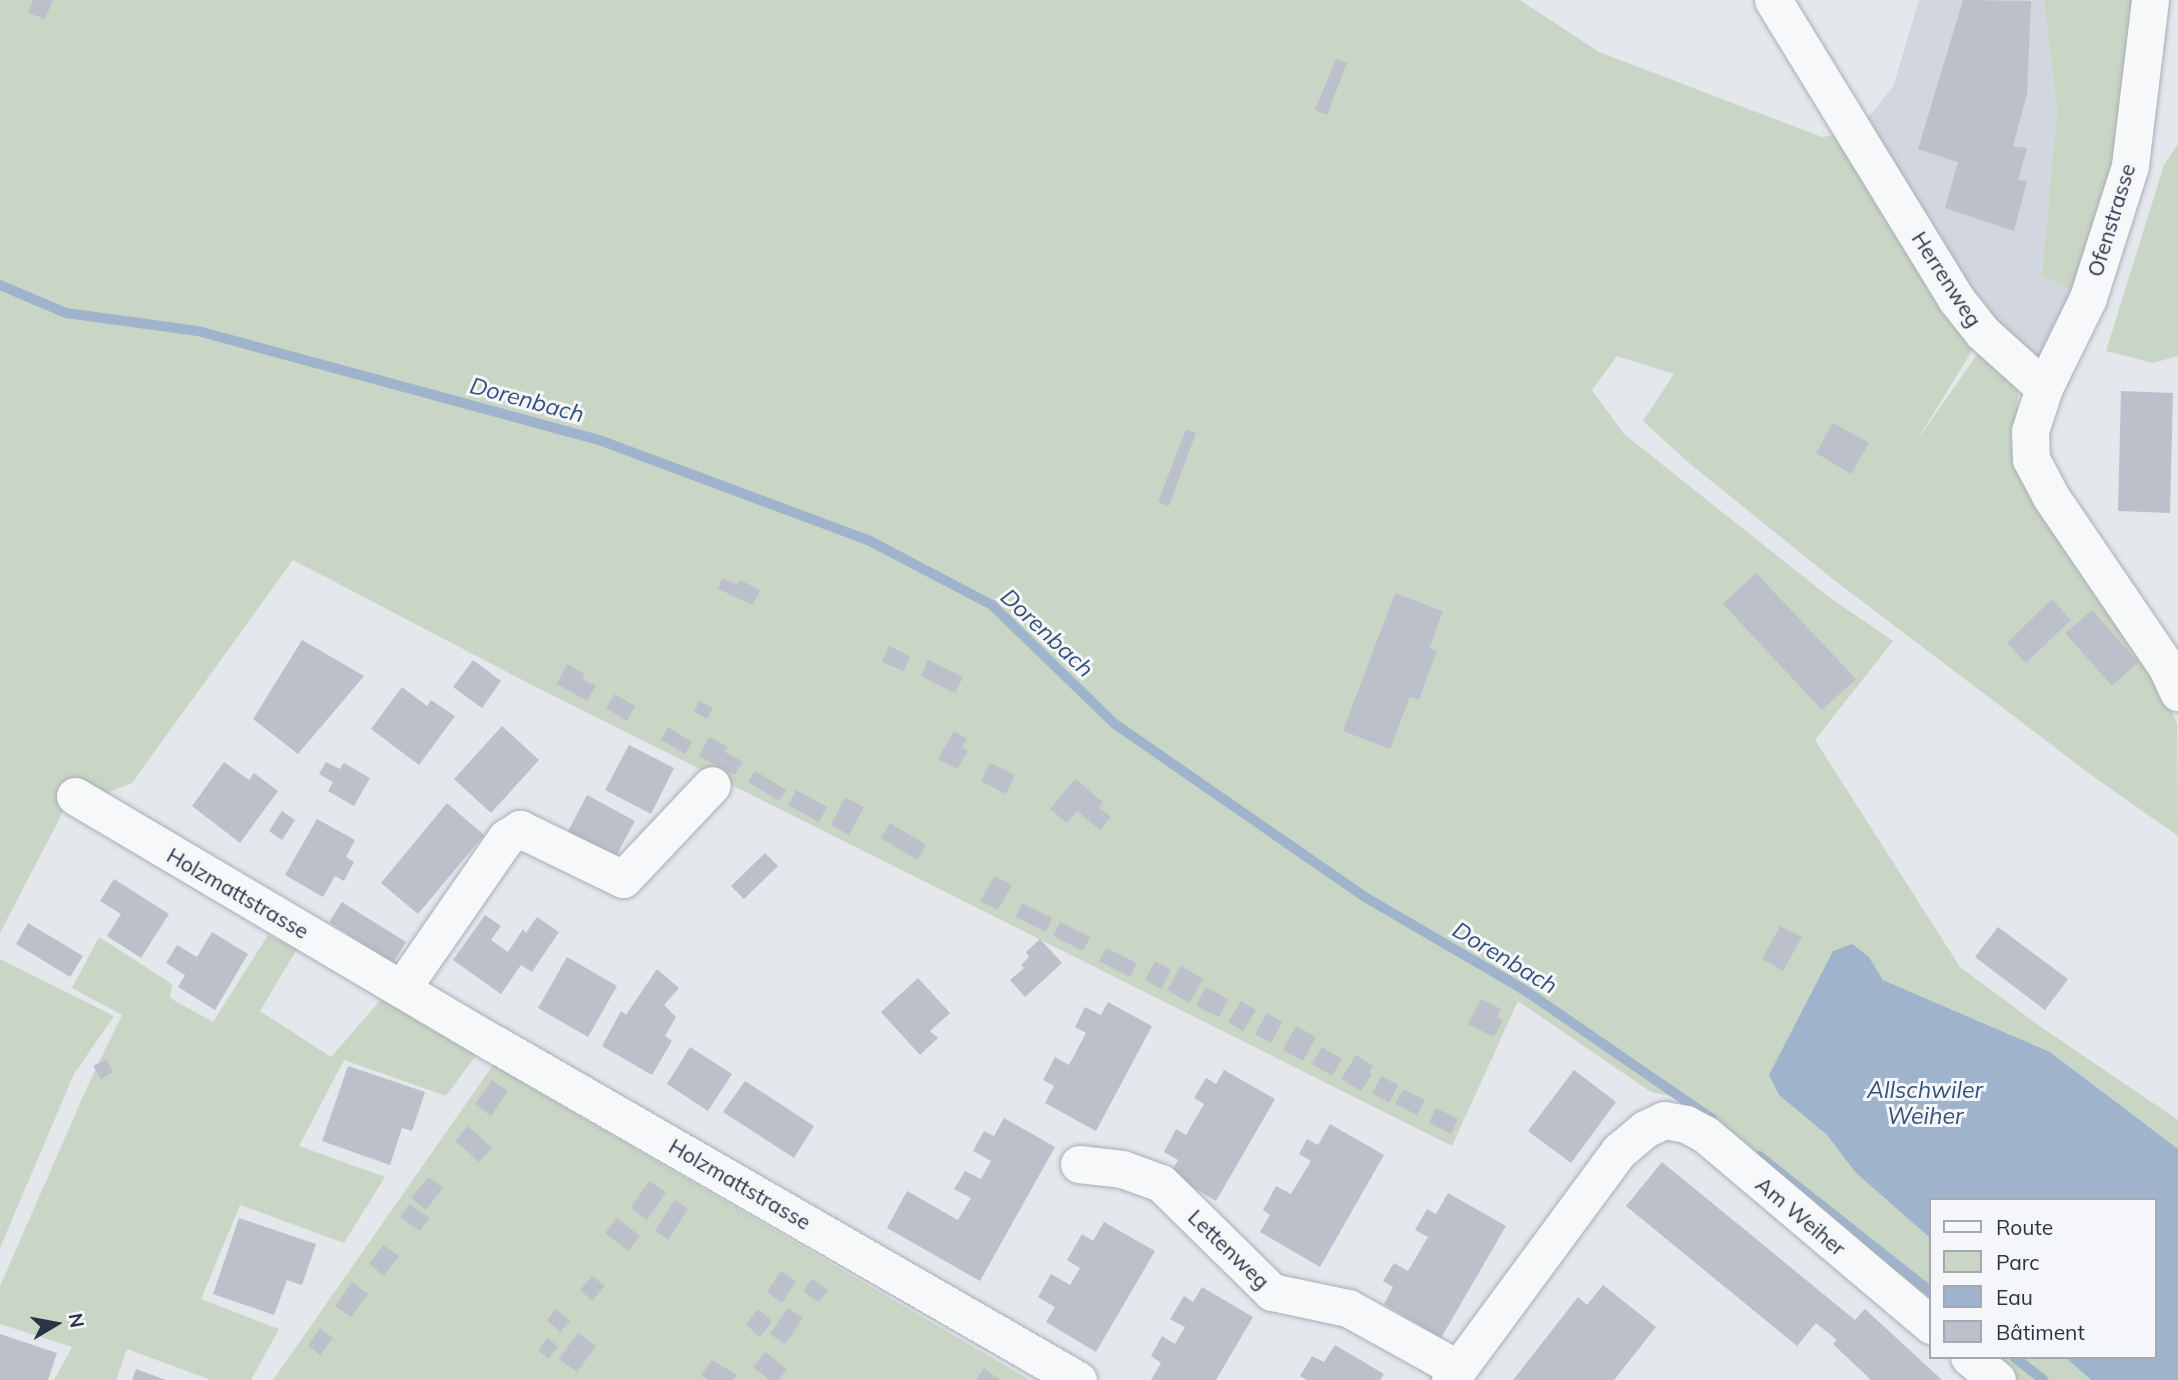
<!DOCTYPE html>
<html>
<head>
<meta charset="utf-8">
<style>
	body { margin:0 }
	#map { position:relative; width:2178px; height:1380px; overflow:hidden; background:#e4e7ec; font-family:Mulish,sans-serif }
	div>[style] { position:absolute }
	.built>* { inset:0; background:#d2d6de }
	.green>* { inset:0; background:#c9d6c5 }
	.water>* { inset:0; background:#9fb4cc }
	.stream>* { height:10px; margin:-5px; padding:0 5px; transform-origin:5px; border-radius:5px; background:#9fb4cc }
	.building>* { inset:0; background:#bbc0ca }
	.roads { filter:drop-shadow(0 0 2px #a9aeb7) drop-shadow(0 0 2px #a9aeb7) }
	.street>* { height:37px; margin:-18.5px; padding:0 18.5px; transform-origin:18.5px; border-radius:18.5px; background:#f7f8fa }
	span { translate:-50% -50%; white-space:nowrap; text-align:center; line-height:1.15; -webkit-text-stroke:6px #f4f6f9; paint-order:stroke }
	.street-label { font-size:21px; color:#2b3445 }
	.water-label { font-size:23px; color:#34527a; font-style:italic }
	.legend { position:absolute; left:1929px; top:1198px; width:228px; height:161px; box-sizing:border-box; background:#f4f6f9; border:2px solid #a4a8b1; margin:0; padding:9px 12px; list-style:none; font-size:21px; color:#2b3445 }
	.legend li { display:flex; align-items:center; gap:14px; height:35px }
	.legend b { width:35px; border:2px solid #a4a8b1 }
	.north { position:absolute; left:21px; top:1289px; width:70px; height:70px; -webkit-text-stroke:5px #f4f6f9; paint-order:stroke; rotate:80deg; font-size:19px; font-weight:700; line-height:28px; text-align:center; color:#2b3445 }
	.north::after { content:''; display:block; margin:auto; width:24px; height:32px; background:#2b3445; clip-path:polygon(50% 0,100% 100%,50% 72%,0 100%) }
</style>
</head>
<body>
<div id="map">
	<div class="built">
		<div style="clip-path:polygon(1919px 0,2044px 0,2057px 111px,2042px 276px,2088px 298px,2044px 388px,1856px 132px,1893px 87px)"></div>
	</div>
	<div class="green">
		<div style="clip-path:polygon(evenodd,0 0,1520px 0,1599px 52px,1822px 137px,1855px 132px,1983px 333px,1916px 442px,1985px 343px,2018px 389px,2016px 439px,2150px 662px,2177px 723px,2178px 836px,2094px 777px,1834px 580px,1689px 463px,1643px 421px,1674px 374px,1617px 356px,1592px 390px,1624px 434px,1829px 597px,1893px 641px,1815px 740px,1960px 967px,2041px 1027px,2178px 1120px,2178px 1149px,2050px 1052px,1883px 980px,1869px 957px,1779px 1095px,1827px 1135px,1855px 1172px,1931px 1239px,1931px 1305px,1676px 1097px,1651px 1092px,1518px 1001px,1452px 1146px,532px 685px,293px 560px,132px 783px,64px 810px,0 933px,0 0,1395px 593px,1443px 611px,1430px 648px,1437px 651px,1419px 700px,1410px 697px,1395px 593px)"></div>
		<div style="clip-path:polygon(2044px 0,2150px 0,2088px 298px,2042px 276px,2057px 111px)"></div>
		<div style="clip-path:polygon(2178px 144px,2178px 356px,2153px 363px,2106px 351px,2164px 165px)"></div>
		<div style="clip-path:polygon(268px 935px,297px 949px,260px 1011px,331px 1057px,384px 996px,477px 1054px,446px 1096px,344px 1060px,299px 1146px,385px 1177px,344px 1243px,240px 1205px,201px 1299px,279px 1329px,251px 1380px,211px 1380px,127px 1349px,116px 1380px,54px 1380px,72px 1347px,0 1324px,0 1286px,89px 1083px,122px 1015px,72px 988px,99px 937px,172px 984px,170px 998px,213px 1022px)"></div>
		<div style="clip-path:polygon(0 959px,114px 1016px,74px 1074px,0 1248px)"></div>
		<div style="clip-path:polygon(493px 1065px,590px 1122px,1030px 1380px,273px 1380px)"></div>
		<div style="clip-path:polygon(1993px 1357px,2065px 1357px,2091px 1380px,2019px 1380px)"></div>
	</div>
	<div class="water">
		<div style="clip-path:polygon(1852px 944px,1869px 957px,1883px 980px,2050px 1052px,2178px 1149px,2178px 1380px,2091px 1380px,2065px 1357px,2155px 1357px,2155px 1200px,1931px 1200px,1931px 1239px,1855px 1172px,1827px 1135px,1779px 1095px,1769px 1075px,1833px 951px)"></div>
	</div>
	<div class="stream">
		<div style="left:0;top:285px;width:72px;rotate:23deg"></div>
		<div style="left:66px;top:313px;width:133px;rotate:7.8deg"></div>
		<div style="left:198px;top:331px;width:416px;rotate:15.2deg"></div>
		<div style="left:599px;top:440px;width:289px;rotate:20.4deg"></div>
		<div style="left:870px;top:541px;width:138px;rotate:27.7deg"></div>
		<div style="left:992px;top:605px;width:171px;rotate:44.1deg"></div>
		<div style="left:1115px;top:724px;width:302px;rotate:34.7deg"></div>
		<div style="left:1363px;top:896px;width:185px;rotate:30.2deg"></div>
		<div style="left:1523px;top:989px;width:229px;rotate:34.5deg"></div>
		<div style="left:1759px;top:1156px;width:219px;rotate:38.3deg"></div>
		<div style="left:2014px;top:1357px;width:37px;rotate:38deg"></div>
	</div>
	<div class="building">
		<div style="clip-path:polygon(33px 0,53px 0,45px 19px,28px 13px)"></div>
		<div style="clip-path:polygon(1963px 0,2031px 1px,2027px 94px,2013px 146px,2027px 148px,2018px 180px,2027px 181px,2014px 231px,1945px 208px,1958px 162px,1918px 149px)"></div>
		<div style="clip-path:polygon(1336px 59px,1347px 63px,1327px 115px,1315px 110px)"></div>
		<div style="clip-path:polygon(2121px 391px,2173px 393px,2170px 513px,2118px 511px)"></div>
		<div style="clip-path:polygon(1833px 423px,1869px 443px,1851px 474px,1816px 453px)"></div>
		<div style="clip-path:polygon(1186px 429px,1196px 433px,1169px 506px,1158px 502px)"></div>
		<div style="clip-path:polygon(1756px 573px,1856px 679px,1822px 710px,1723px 604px)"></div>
		<div style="clip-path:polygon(722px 578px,737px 585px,740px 580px,760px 590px,753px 605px,718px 589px)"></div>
		<div style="clip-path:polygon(1395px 593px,1443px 611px,1430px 648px,1437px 651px,1419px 700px,1410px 697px,1390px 749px,1343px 731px)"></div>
		<div style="clip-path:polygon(2052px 599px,2071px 620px,2026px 663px,2007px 643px)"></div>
		<div style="clip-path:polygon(2092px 610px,2138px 662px,2112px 686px,2065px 633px)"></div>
		<div style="clip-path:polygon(302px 640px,364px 676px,298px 754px,253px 719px)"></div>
		<div style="clip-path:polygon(889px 646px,910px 656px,904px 671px,882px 662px)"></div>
		<div style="clip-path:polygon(473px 660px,501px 681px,482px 708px,453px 687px)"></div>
		<div style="clip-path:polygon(928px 660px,963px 677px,955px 693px,921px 676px)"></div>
		<div style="clip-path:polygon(567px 664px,585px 674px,582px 679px,596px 686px,587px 701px,557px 684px)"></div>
		<div style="clip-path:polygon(402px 687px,427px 706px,431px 700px,455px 716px,419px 765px,371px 729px)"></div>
		<div style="clip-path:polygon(615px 694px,635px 706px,627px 721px,606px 708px)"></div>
		<div style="clip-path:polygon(699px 701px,713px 708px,707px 719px,694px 712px)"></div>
		<div style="clip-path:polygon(502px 726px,539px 760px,491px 813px,454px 779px)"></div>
		<div style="clip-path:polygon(668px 727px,692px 742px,685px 754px,661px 740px)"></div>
		<div style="clip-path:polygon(954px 731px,967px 739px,962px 748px,968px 751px,957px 769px,938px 759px)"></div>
		<div style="clip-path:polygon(709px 737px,728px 747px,725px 752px,743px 762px,735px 775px,699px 756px)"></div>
		<div style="clip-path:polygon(629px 745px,674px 768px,651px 814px,605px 790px)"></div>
		<div style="clip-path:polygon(224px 762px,249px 780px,254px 773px,278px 791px,240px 843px,192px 806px)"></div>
		<div style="clip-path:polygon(326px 762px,340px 769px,344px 763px,370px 778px,354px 806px,328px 791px,333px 782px,319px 774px)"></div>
		<div style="clip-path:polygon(990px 763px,1015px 775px,1006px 794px,981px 781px)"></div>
		<div style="clip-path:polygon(755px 771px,786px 790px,779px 801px,748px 782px)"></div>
		<div style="clip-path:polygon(1075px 779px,1103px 802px,1099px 808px,1111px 817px,1100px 830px,1077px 811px,1067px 823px,1050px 809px)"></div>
		<div style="clip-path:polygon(796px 790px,827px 807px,819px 822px,788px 805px)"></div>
		<div style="clip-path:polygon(587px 795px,635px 821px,610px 867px,563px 841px)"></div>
		<div style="clip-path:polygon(845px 797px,864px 807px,849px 835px,831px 825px)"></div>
		<div style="clip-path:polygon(447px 803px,484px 835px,418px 914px,381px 883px)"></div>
		<div style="clip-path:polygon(282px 811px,295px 820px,282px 840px,269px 831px)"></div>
		<div style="clip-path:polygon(317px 819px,355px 840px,346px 857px,354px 862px,344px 881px,335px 876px,323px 897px,285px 875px)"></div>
		<div style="clip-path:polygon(890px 823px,926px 845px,917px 860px,881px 838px)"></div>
		<div style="clip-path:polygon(765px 853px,778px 866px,744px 899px,731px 886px)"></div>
		<div style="clip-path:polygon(995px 876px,1012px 885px,998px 910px,980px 901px)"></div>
		<div style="clip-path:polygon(114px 879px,169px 914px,141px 958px,107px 936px,121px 914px,100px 901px)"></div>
		<div style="clip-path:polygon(342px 902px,406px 942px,393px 963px,329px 922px)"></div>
		<div style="clip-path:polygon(1022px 903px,1052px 918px,1046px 932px,1016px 917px)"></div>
		<div style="clip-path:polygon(485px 915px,501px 926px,491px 940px,508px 952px,523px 929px,526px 933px,537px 917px,559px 932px,532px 972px,521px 965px,501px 994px,453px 960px)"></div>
		<div style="clip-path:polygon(1060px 922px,1090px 937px,1083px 951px,1053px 936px)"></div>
		<div style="clip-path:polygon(28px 923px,83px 956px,70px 977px,16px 944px)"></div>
		<div style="clip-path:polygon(1780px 926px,1802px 937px,1783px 971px,1762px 959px)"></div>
		<div style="clip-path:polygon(1998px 927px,2068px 979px,2045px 1010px,1975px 957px)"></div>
		<div style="clip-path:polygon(212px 932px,248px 954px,215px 1010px,178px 987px,185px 975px,166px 963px,177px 945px,197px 957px)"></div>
		<div style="clip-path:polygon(1040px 939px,1062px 963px,1025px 997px,1010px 980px,1024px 968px,1021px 965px,1029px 957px,1026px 952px)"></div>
		<div style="clip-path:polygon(1106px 948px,1137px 963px,1130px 977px,1099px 961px)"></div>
		<div style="clip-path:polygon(567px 957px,617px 986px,588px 1037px,538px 1008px)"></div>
		<div style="clip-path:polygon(1155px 961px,1171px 970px,1161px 989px,1145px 980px)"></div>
		<div style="clip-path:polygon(1181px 966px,1203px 979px,1189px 1003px,1167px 990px)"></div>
		<div style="clip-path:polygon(657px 969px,679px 988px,664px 1005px,676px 1017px,665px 1036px,672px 1041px,652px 1075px,602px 1046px,621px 1011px,626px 1015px)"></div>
		<div style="clip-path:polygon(918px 978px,950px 1013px,930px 1031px,938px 1038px,920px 1055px,881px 1012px)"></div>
		<div style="clip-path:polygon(1206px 987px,1228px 999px,1219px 1017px,1196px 1006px)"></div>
		<div style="clip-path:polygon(1481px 999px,1501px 1009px,1497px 1017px,1503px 1020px,1494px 1037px,1468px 1024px)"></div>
		<div style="clip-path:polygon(1241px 1001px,1256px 1010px,1243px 1031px,1228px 1022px)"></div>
		<div style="clip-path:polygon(1108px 1002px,1152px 1026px,1096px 1131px,1045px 1103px,1054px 1086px,1043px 1080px,1055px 1057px,1069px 1065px,1086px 1033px,1075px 1027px,1085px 1007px,1101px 1015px)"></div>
		<div style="clip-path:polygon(1267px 1013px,1282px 1022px,1271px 1043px,1255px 1034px)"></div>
		<div style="clip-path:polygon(1296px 1026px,1316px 1037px,1303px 1061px,1283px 1050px)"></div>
		<div style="clip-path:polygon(690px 1047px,732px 1074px,708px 1111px,667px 1084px)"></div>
		<div style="clip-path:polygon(1322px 1047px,1342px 1059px,1332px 1076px,1312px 1064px)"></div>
		<div style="clip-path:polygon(1356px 1055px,1373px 1066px,1369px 1072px,1372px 1074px,1361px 1091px,1341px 1079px)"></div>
		<div style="clip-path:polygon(106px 1059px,113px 1072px,101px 1079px,93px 1066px)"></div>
		<div style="clip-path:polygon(348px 1066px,425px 1092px,412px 1131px,402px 1128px,390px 1165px,322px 1141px)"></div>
		<div style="clip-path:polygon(1224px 1070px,1275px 1099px,1216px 1201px,1170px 1174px,1178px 1160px,1164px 1152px,1176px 1129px,1186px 1135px,1204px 1104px,1194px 1098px,1206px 1078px,1216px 1084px)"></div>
		<div style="clip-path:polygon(1574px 1070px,1616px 1102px,1571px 1163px,1528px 1131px)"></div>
		<div style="clip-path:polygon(1381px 1076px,1398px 1085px,1389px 1103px,1372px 1093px)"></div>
		<div style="clip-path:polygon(492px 1080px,508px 1091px,491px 1116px,475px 1104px)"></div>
		<div style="clip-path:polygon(745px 1081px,814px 1126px,794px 1158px,723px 1112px)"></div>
		<div style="clip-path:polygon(1403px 1089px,1425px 1100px,1417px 1115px,1395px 1104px)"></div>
		<div style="clip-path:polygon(1436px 1108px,1458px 1119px,1451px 1134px,1429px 1123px)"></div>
		<div style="clip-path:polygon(1004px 1118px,1055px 1147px,980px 1281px,887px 1228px,907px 1191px,958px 1220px,971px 1198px,954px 1189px,965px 1171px,981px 1179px,991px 1161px,973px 1151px,984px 1131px,994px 1136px)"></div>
		<div style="clip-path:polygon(1330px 1124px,1384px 1155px,1320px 1267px,1260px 1232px,1270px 1215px,1263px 1210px,1276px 1186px,1291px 1194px,1311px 1161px,1299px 1154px,1307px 1139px,1318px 1145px)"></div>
		<div style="clip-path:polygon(468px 1126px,492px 1148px,479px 1162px,455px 1141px)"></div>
		<div style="clip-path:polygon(1662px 1162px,1855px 1320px,1865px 1309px,1942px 1380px,1871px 1380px,1833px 1344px,1837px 1340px,1816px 1323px,1797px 1346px,1626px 1206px)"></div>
		<div style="clip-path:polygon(428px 1177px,443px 1188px,426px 1210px,411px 1198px)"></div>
		<div style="clip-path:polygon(649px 1181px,666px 1192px,647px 1220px,631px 1208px)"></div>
		<div style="clip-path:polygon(1448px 1193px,1506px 1226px,1441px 1338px,1384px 1304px,1393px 1287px,1383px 1281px,1394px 1263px,1408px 1271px,1428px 1237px,1415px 1230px,1427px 1209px,1436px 1214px)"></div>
		<div style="clip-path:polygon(675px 1200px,688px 1209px,668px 1240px,655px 1231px)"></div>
		<div style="clip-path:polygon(409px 1204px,430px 1218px,420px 1231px,400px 1217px)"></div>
		<div style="clip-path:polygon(239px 1218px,316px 1244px,302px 1285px,287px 1280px,274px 1315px,213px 1294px)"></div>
		<div style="clip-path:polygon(617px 1218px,640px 1236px,628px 1251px,605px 1233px)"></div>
		<div style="clip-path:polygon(1104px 1222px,1155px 1251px,1096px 1352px,1046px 1322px,1055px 1307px,1038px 1297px,1051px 1274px,1070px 1285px,1080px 1268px,1067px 1260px,1082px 1234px,1093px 1241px)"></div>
		<div style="clip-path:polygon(383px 1245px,399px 1256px,384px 1276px,369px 1264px)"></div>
		<div style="clip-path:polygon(781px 1271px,796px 1281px,782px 1303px,767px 1292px)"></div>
		<div style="clip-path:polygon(592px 1276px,605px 1286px,592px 1301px,580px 1290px)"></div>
		<div style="clip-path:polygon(812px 1279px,828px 1290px,819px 1302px,803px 1291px)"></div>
		<div style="clip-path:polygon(352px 1282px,368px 1294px,351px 1317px,335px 1306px)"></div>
		<div style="clip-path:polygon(1603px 1285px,1656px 1327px,1614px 1380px,1513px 1380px,1578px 1297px,1587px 1305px)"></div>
		<div style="clip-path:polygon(1202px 1287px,1253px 1317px,1216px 1380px,1151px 1380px,1161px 1363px,1151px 1356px,1162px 1336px,1175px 1344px,1185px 1327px,1170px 1319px,1184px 1296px,1193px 1302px)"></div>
		<div style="clip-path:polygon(788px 1308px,803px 1318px,785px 1344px,770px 1334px)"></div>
		<div style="clip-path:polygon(556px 1309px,570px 1321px,560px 1332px,547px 1320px)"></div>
		<div style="clip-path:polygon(758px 1309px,772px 1321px,760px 1337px,746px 1325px)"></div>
		<div style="clip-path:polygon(320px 1328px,333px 1338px,320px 1355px,308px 1345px)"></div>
		<div style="clip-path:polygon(578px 1333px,596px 1346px,577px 1372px,559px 1359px)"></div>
		<div style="clip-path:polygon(0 1334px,57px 1353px,48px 1380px,0 1380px)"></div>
		<div style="clip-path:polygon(548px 1338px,558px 1347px,548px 1359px,538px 1350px)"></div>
		<div style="clip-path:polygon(1335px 1345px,1384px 1374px,1380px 1380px,1307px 1380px,1300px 1376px,1312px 1356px,1324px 1362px)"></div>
		<div style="clip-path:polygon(765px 1352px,787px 1369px,779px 1380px,770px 1380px,753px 1367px)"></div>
		<div style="clip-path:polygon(712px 1360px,737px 1375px,733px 1380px,708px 1380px,701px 1375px)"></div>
		<div style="clip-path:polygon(984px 1368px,1000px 1380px,976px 1380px)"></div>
		<div style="clip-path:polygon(136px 1369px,166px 1380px,132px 1380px)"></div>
	</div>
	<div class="roads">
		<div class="street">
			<div style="left:1773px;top:0;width:351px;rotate:58.5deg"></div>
			<div style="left:1956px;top:299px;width:43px;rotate:51.5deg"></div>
			<div style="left:1983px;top:333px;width:82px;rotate:42deg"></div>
			<div style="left:2150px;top:0;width:167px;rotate:96.9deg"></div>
			<div style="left:2130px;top:166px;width:139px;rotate:107.7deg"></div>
			<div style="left:2088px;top:298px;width:100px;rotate:116.1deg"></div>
			<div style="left:2044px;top:388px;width:45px;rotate:108deg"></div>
			<div style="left:2030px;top:431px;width:28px;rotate:88deg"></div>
			<div style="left:2031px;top:459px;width:43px;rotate:62.2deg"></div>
			<div style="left:2051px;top:497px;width:204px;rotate:55.8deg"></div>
			<div style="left:2166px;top:666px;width:29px;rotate:65deg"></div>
			<div style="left:75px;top:796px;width:488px;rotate:30.6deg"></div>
			<div style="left:495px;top:1044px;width:673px;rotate:29.96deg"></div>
			<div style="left:402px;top:988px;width:183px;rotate:-55.3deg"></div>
			<div style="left:506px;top:838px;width:17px;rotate:-33deg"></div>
			<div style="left:520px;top:829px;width:114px;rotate:25.9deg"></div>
			<div style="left:623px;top:879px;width:129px;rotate:-46.6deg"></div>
			<div style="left:1079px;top:1164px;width:43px;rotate:6.6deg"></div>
			<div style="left:1122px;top:1169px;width:41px;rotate:19.7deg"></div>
			<div style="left:1161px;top:1183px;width:156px;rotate:44.5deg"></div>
			<div style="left:1272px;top:1292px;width:78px;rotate:11.9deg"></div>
			<div style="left:1348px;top:1308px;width:126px;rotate:29deg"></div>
			<div style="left:1969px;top:1357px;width:36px;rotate:39deg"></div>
			<div style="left:1450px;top:1380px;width:285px;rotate:-53.6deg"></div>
			<div style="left:1619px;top:1151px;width:34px;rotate:-40deg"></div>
			<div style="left:1645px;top:1129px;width:21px;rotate:-25deg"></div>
			<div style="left:1664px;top:1120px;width:22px;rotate:10deg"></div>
			<div style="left:1686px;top:1124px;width:21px;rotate:28deg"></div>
			<div style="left:1705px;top:1134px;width:296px;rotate:40.2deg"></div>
		</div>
	</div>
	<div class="street-label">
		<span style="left:2111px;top:220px;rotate:-73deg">Ofenstrasse</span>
		<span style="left:1947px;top:279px;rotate:57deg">Herrenweg</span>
		<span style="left:238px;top:893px;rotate:30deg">Holzmattstrasse</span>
		<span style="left:740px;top:1184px;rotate:30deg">Holzmattstrasse</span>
		<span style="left:1801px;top:1216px;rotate:40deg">Am Weiher</span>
		<span style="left:1229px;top:1249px;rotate:44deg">Lettenweg</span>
	</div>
	<div class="water-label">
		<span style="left:527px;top:400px;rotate:15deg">Dorenbach</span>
		<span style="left:1047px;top:633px;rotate:43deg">Dorenbach</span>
		<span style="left:1505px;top:958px;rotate:31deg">Dorenbach</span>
		<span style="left:1925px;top:1103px">Allschwiler<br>Weiher</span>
	</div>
	<ul class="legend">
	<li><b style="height:9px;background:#f7f8fa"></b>Route</li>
	<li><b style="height:19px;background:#c9d6c5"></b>Parc</li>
	<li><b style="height:19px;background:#9fb4cc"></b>Eau</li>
	<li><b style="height:19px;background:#bbc0ca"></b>Bâtiment</li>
	</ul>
	<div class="north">N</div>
</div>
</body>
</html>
